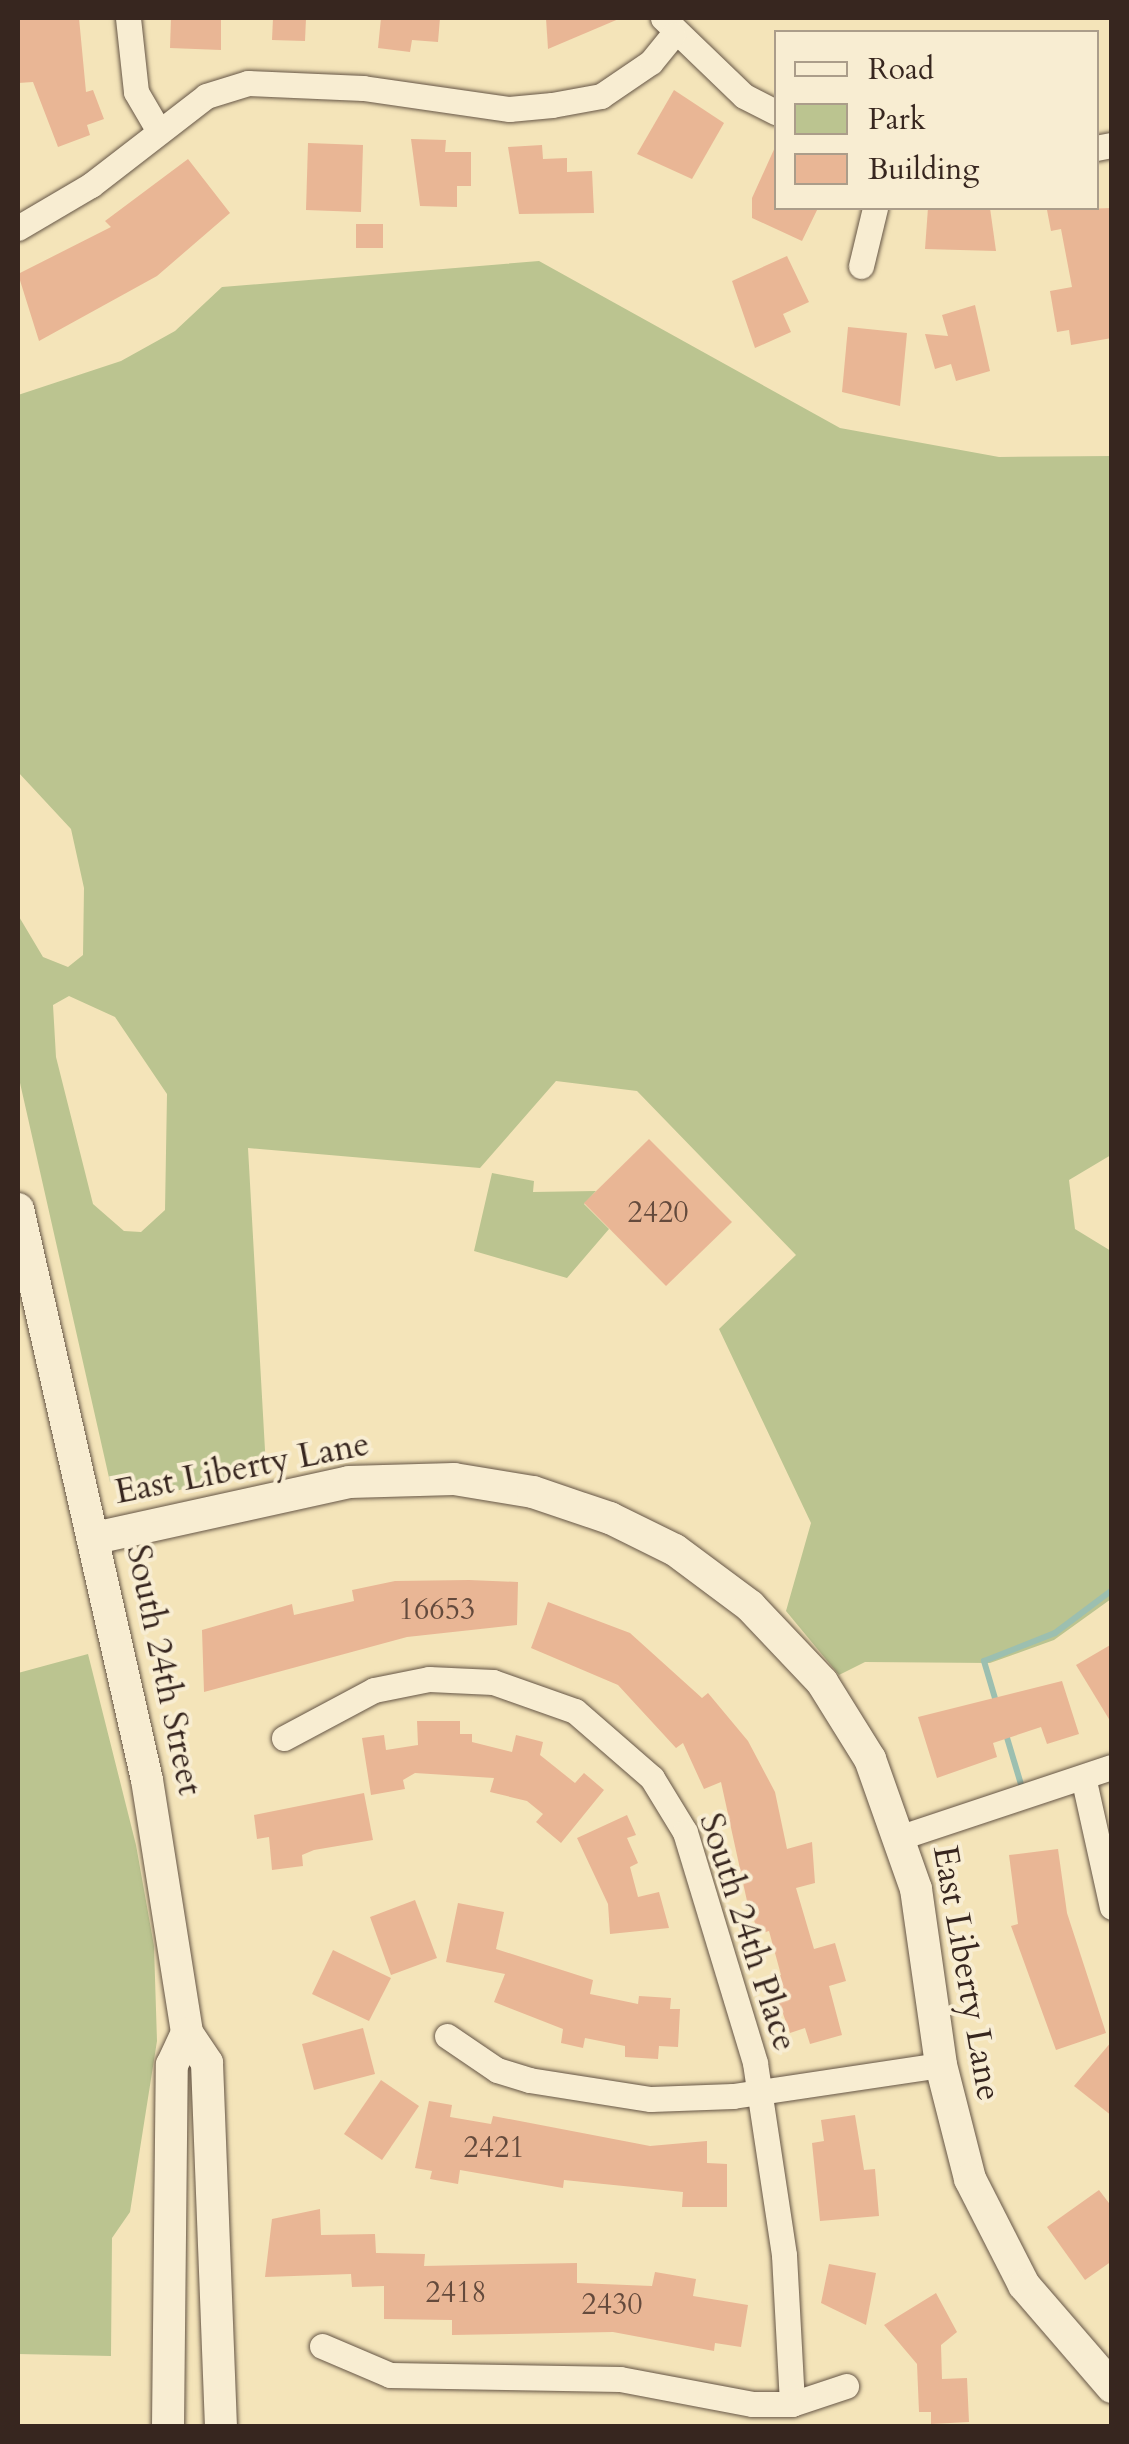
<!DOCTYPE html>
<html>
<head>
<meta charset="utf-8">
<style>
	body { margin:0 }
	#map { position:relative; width:1129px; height:2444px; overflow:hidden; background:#f4e4b9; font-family:Cardo,serif }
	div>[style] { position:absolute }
	.green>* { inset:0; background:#bbc490 }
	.stream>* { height:6px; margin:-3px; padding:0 3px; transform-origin:3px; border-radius:3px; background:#9cbfb0 }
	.building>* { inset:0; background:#e9b695 }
	.roads { filter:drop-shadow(0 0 2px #665646) drop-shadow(0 0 2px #665646) }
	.minor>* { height:25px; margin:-12.5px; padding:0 12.5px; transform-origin:12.5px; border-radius:12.5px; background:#f8edd2 }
	.tertiary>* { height:32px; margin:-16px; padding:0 16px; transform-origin:16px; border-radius:16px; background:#f8edd2 }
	span { translate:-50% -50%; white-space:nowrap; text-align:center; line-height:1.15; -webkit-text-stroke:8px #f8edd2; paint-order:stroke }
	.number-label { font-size:30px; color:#644a3c }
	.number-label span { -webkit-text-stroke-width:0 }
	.street-label { font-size:35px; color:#37261f }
	.frame { position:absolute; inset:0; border:20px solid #37261f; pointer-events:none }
	.legend { position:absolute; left:774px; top:30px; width:325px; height:180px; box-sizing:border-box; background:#f8edd2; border:2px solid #ab9d8a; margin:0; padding:12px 18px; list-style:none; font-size:30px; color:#37261f }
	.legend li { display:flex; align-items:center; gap:20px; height:50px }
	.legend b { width:50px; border:2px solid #ab9d8a }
</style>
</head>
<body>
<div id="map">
	<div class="green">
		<div style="clip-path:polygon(evenodd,539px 261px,840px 428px,999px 457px,1111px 456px,1111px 1155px,1069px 1180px,1075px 1229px,1111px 1251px,1111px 1599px,1054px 1640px,990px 1663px,865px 1662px,839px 1675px,786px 1611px,811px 1523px,719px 1329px,796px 1255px,637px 1091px,556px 1081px,480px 1168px,248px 1148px,266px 1468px,144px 1499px,110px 1482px,18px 1074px,18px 915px,43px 957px,68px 967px,83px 955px,84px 888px,71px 829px,18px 772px,18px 395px,121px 361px,175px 331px,222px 287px,539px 261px,69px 996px,115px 1017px,167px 1094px,165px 1210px,141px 1232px,124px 1231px,93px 1204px,56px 1057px,53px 1005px,69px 996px)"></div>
		<div style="clip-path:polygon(492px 1173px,534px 1181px,533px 1192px,596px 1191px,584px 1204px,609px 1229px,567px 1278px,474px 1251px)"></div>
		<div style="clip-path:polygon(88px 1654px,136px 1845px,154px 1946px,157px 2041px,130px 2212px,112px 2238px,111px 2356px,18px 2354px,18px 1673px)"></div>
	</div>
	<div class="stream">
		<div style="left:997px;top:1705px;width:46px;rotate:-106.5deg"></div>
		<div style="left:984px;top:1661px;width:76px;rotate:-21.5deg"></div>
		<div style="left:1055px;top:1633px;width:71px;rotate:-37deg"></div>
		<div style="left:1005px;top:1731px;width:63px;rotate:73.3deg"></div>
	</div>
	<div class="building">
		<div style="clip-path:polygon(18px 18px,79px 18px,86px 92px,93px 90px,104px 119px,87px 125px,90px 135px,58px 147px,33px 82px,18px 83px)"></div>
		<div style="clip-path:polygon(171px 18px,221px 18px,221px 50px,170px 48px)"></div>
		<div style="clip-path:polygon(273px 18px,306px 18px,305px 41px,272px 40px)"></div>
		<div style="clip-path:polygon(381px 18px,440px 18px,438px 42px,412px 40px,410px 52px,378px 48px)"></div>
		<div style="clip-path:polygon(546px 18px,621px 18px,548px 49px)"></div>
		<div style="clip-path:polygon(674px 90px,724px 123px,692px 179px,637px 154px)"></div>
		<div style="clip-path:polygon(411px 139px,446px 140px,445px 152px,471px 152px,471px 186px,457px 186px,457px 207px,420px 206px)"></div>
		<div style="clip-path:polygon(308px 143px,363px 145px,361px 212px,306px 210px)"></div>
		<div style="clip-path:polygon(542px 145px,543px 159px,567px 158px,567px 172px,592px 171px,594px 213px,519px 214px,508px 147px)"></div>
		<div style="clip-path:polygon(776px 145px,776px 208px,818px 208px,802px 241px,752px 218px,752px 198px)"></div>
		<div style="clip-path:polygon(188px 159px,230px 213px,157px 276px,39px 341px,18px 274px,111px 227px,105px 221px)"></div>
		<div style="clip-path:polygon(928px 208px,990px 208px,996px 251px,925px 249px)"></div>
		<div style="clip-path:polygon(1112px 208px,1112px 338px,1071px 345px,1069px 330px,1057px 332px,1050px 291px,1072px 287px,1061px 229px,1051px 231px,1047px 210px)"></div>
		<div style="clip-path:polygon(356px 224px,383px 224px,383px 248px,356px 248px)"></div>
		<div style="clip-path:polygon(787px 256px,809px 302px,783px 314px,791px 332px,755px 348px,732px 281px)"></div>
		<div style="clip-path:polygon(975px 305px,990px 371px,956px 381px,951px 364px,935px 369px,925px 334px,948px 336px,942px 315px)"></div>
		<div style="clip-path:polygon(848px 327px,907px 333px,900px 406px,842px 392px)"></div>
		<div style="clip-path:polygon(649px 1139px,732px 1222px,666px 1286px,584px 1203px)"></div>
		<div style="clip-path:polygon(469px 1580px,518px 1582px,517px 1625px,407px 1637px,204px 1692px,202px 1630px,292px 1604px,294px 1615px,354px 1601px,352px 1590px,395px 1581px)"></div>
		<div style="clip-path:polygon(548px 1602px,630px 1633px,702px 1698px,708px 1693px,748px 1741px,775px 1792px,787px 1849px,812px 1842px,815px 1883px,796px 1888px,814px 1949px,835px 1943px,846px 1981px,829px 1986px,842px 2035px,810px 2044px,805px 2028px,790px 2033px,770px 1978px,781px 1975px,769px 1931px,759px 1934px,747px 1901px,721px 1782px,704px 1789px,683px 1743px,676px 1748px,618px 1685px,531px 1648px)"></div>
		<div style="clip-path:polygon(1112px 1644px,1112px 1724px,1076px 1665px)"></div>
		<div style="clip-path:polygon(1062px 1681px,1079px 1734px,1047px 1744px,1041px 1727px,993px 1743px,997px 1757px,937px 1778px,918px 1717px)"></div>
		<div style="clip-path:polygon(417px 1721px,460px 1721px,460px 1734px,472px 1734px,472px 1742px,512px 1752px,516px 1735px,543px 1742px,540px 1755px,575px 1783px,584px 1773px,604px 1790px,561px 1843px,536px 1822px,543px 1814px,527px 1801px,490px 1792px,494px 1778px,415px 1773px,403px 1780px,405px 1789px,371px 1795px,362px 1738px,384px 1735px,386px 1750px,418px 1745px)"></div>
		<div style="clip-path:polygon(364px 1793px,373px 1840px,314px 1850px,302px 1855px,303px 1866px,272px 1870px,269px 1837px,257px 1839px,254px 1815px)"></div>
		<div style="clip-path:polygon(627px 1815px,636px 1835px,627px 1838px,638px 1863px,630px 1867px,638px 1897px,659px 1892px,669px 1928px,610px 1934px,608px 1904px,577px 1838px)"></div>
		<div style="clip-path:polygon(1058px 1849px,1067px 1913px,1106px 2033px,1056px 2050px,1011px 1926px,1018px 1924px,1009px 1855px)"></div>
		<div style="clip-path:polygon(415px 1900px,437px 1958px,391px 1975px,370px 1917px)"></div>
		<div style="clip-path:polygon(458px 1903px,504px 1912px,496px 1949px,593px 1980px,590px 1994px,638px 2004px,639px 1996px,671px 1998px,670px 2009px,680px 2009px,678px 2047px,659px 2046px,658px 2059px,625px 2057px,625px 2046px,585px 2038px,583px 2048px,561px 2043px,563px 2029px,494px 2002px,505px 1974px,446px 1962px)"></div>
		<div style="clip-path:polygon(333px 1950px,391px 1978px,369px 2021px,312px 1994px)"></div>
		<div style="clip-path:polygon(363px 2028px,375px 2074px,314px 2090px,302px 2044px)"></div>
		<div style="clip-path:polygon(1112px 2041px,1112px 2116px,1074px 2086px)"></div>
		<div style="clip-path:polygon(381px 2080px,419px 2106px,382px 2160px,344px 2134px)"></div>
		<div style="clip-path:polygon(429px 2101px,452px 2105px,450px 2117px,491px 2124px,493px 2116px,650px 2146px,707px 2141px,707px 2163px,727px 2164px,727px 2207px,682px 2207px,683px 2192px,564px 2180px,563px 2188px,460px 2170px,458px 2184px,430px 2179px,432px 2171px,415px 2168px)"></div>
		<div style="clip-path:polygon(855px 2115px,864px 2170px,875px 2169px,879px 2216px,820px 2221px,812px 2143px,824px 2141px,821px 2120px)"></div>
		<div style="clip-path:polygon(1099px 2190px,1112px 2207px,1112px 2261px,1085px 2280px,1047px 2227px)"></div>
		<div style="clip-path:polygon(320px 2209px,321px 2235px,375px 2234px,376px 2253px,425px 2254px,424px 2266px,577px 2263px,577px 2283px,652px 2286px,655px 2272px,696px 2279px,693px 2296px,748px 2305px,741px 2347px,715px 2343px,714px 2351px,613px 2332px,452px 2335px,452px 2320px,384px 2319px,384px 2286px,352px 2287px,351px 2274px,265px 2277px,272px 2219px)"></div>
		<div style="clip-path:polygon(829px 2264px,876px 2273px,866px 2325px,821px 2303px)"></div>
		<div style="clip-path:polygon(936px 2293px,957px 2332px,941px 2345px,942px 2379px,967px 2378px,969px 2422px,931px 2424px,931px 2412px,919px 2412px,917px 2364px,884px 2325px)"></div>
	</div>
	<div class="roads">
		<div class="minor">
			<div style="left:128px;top:18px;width:74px;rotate:83.8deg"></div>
			<div style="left:136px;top:92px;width:42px;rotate:59.7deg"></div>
			<div style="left:663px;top:18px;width:112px;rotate:43.9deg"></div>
			<div style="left:744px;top:96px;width:36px;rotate:27deg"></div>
			<div style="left:1096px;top:148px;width:16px;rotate:-11deg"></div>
			<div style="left:18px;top:228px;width:85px;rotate:-30.5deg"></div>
			<div style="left:91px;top:185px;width:145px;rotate:-37.7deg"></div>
			<div style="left:206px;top:96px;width:44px;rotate:-17.2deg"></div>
			<div style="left:248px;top:83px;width:115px;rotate:2.5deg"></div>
			<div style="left:363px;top:88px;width:148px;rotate:8.2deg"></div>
			<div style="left:509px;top:109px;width:43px;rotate:-5.3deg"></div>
			<div style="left:552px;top:105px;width:50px;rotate:-10.4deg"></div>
			<div style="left:601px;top:96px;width:60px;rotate:-34.2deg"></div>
			<div style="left:651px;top:62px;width:35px;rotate:-51deg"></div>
			<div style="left:861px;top:266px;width:60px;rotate:-76.4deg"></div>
			<div style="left:284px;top:1738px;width:102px;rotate:-28.1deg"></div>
			<div style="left:374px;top:1690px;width:56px;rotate:-11.3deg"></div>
			<div style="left:429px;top:1679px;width:64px;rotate:2.7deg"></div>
			<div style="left:493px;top:1682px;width:87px;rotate:19.5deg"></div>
			<div style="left:575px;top:1711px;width:102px;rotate:41deg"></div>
			<div style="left:652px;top:1778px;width:63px;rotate:58.6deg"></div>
			<div style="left:685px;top:1832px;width:241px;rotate:73.1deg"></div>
			<div style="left:755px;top:2063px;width:194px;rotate:81.4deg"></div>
			<div style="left:784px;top:2255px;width:149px;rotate:86.9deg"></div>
			<div style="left:1084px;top:1781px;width:129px;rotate:77.5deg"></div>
			<div style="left:901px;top:1837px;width:222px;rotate:-18.4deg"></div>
			<div style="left:447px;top:2036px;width:60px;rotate:34.2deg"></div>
			<div style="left:497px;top:2070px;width:34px;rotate:17deg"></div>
			<div style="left:529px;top:2080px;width:123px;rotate:8.9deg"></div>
			<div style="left:651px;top:2099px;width:82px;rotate:-2.1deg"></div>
			<div style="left:733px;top:2096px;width:210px;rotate:-8.5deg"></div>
			<div style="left:322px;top:2346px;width:74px;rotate:23.1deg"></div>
			<div style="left:390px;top:2375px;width:230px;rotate:1deg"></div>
			<div style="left:620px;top:2379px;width:134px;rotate:10.7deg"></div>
			<div style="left:752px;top:2404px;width:40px"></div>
			<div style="left:792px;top:2404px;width:57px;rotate:-18.4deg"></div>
		</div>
		<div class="tertiary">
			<div style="left:18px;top:1209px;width:585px;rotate:77.27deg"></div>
			<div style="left:147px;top:1780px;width:256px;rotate:81deg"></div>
			<div style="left:187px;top:2033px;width:36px;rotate:56deg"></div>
			<div style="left:207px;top:2063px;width:363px;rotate:87.8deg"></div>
			<div style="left:95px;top:1538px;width:260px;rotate:-12.4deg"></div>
			<div style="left:349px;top:1482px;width:105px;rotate:-1.6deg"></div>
			<div style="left:454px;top:1479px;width:80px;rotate:9.3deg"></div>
			<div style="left:533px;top:1492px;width:81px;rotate:18.7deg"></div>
			<div style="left:610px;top:1518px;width:72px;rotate:26.2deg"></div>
			<div style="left:675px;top:1550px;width:94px;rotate:36.7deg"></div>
			<div style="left:750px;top:1606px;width:105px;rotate:46.5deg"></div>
			<div style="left:822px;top:1682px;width:91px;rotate:58.1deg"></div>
			<div style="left:870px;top:1759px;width:138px;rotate:70.5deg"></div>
			<div style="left:916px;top:1889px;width:178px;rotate:81.9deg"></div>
			<div style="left:941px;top:2065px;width:118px;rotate:75.7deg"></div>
			<div style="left:970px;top:2179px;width:119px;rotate:63deg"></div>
			<div style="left:1024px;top:2285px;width:135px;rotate:49.2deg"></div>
			<div style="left:168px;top:2426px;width:361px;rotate:-89.4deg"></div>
			<div style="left:172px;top:2065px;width:35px;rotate:-65deg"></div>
		</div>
	</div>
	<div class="number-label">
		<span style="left:658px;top:1213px">2420</span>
		<span style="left:437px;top:1610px">16653</span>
		<span style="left:494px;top:2148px">2421</span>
		<span style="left:456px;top:2293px">2418</span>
		<span style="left:612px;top:2305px">2430</span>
	</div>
	<div class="street-label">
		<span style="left:242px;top:1468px;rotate:-11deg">East Liberty Lane</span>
		<span style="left:164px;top:1670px;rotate:78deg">South 24th Street</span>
		<span style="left:748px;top:1932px;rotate:72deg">South 24th Place</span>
		<span style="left:967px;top:1973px;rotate:80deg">East Liberty Lane</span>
	</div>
	<div class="frame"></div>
	<ul class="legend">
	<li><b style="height:12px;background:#f8edd2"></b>Road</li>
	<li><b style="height:28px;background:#bbc490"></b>Park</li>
	<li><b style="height:28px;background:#e9b695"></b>Building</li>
	</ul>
</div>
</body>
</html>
